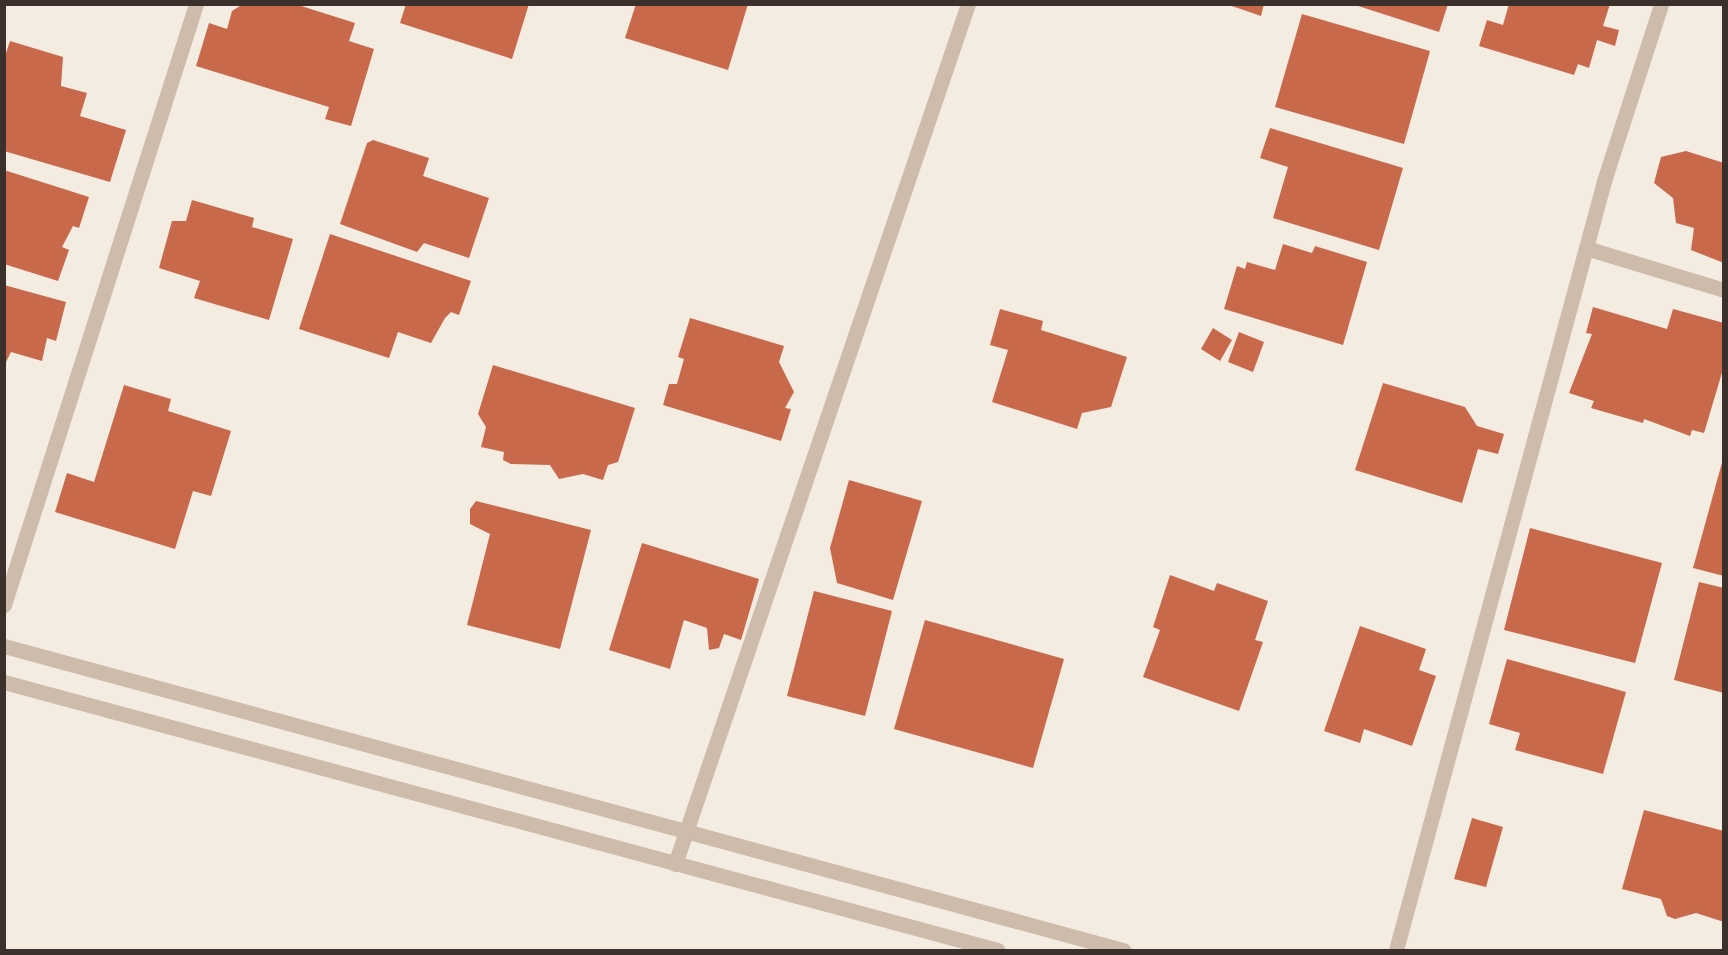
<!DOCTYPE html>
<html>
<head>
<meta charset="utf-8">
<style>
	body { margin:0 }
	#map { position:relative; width:1728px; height:955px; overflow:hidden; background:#f4ebe1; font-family:"Roboto Condensed",sans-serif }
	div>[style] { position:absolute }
	.building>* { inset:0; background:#c8694b }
	.minor>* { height:15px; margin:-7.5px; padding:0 7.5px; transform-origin:7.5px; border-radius:7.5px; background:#cdbbac }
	span { translate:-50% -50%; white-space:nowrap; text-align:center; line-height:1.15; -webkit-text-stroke:4.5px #fbf5ee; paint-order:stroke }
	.frame { position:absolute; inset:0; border:6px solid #3b302b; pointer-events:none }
</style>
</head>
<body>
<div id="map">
	<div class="building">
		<div style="clip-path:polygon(243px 4px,295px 4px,355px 23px,349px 41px,374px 49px,351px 126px,325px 119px,329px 107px,196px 66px,209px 23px,227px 29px,232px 11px)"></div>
		<div style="clip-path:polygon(406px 4px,529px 4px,512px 59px,400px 23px)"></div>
		<div style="clip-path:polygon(636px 4px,748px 4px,728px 70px,625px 38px)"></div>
		<div style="clip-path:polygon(1226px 4px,1264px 4px,1261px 16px)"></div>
		<div style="clip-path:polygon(1352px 4px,1448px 4px,1439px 32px)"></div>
		<div style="clip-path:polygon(1509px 4px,1610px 4px,1603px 26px,1619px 30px,1615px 46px,1597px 40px,1589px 68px,1578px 64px,1574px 75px,1479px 46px,1487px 20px,1503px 25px)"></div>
		<div style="clip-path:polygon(1302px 14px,1430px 51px,1404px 144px,1275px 107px)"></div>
		<div style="clip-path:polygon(10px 41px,63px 57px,61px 86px,87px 93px,80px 116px,126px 130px,110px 182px,4px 151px,4px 59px)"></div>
		<div style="clip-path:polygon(1270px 128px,1403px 168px,1379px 250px,1273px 218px,1288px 167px,1260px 158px)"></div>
		<div style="clip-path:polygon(373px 140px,429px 158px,423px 176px,489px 198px,469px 258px,424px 243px,417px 252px,340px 224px,367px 143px)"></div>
		<div style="clip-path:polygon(1686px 151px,1724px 163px,1724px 263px,1691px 250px,1694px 228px,1676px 223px,1673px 198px,1654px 183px,1661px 157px)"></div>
		<div style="clip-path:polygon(4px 170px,89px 197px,79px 228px,73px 226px,62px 247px,69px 250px,58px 281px,4px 264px)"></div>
		<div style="clip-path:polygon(192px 200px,254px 218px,252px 227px,293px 239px,269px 320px,194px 298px,200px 281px,159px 268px,172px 221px,186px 221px)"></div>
		<div style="clip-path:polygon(330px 234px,471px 281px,459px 315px,451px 312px,445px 318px,431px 343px,398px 332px,389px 358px,299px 329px)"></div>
		<div style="clip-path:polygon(1283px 244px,1312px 253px,1315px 246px,1367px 262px,1343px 345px,1224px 309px,1237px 266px,1245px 269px,1247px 262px,1275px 270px)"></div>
		<div style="clip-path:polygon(4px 285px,66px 302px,56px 341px,47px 338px,42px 361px,11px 352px,4px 366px)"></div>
		<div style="clip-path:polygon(1593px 307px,1667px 329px,1673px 309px,1724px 323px,1724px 366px,1704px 433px,1692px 430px,1690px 436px,1644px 419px,1643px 423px,1591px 408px,1594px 401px,1569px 393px,1592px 334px,1586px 333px)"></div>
		<div style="clip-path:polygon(1000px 309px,1043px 321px,1041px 330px,1127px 357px,1111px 407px,1082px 413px,1077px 429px,992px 402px,1008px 350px,990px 345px)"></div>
		<div style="clip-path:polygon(690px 318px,784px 346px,779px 362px,794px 392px,785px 408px,791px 409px,781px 441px,663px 405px,669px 384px,677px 384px,684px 359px,678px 357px)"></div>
		<div style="clip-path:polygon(1213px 328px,1232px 340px,1220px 361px,1201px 349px)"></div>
		<div style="clip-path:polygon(1239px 332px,1264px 342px,1253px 372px,1228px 362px)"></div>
		<div style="clip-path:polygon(493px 365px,635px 408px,618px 462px,608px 465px,603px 480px,583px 474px,559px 479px,550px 465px,511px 464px,503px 460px,504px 452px,481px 447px,486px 427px,478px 414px)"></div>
		<div style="clip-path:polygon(1383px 383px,1465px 407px,1477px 426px,1504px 434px,1498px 454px,1478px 449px,1462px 503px,1355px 470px)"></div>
		<div style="clip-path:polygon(124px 385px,171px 399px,168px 411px,231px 431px,211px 496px,193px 491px,175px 549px,55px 512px,67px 473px,94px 482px)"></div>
		<div style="clip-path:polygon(1723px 459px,1724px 459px,1724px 576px,1693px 568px)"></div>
		<div style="clip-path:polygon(849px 480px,922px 501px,893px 600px,837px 583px,830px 548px)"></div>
		<div style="clip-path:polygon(476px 501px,591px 530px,560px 649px,467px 625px,490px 534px,470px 524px,470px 509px)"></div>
		<div style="clip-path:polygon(1530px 528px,1662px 563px,1635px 663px,1504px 630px)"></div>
		<div style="clip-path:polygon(642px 543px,759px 579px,741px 640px,724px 634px,719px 648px,709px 650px,707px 628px,684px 620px,670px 669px,609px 650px)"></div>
		<div style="clip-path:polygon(1170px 575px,1214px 591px,1217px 583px,1268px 601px,1255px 640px,1263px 642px,1239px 711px,1143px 677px,1160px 630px,1153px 627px)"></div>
		<div style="clip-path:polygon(1699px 582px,1724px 588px,1724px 693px,1674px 680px)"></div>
		<div style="clip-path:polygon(814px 591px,892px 611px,865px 716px,787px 696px)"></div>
		<div style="clip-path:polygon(925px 620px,1064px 659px,1033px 768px,894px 729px)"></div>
		<div style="clip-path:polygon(1360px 626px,1426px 649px,1419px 670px,1436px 676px,1412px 746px,1364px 729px,1360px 743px,1324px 731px)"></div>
		<div style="clip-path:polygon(1507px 659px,1626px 692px,1603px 774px,1515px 750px,1520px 733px,1489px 724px)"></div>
		<div style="clip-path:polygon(1644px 810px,1724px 831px,1724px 922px,1696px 913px,1675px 919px,1667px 916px,1661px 899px,1622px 889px)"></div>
		<div style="clip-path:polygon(1472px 818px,1503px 827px,1486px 887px,1454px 879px)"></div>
	</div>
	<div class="minor">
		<div style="left:1586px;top:248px;width:144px;rotate:16.9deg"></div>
		<div style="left:4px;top:605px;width:631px;rotate:-72.28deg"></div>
		<div style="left:4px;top:646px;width:1160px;rotate:15.2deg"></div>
		<div style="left:4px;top:682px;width:1029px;rotate:15.1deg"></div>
		<div style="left:675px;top:864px;width:909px;rotate:-71.19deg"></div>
		<div style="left:1396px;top:950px;width:797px;rotate:-74.86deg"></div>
		<div style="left:1604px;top:181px;width:186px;rotate:-72.1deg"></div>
	</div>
	<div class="frame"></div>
</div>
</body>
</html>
